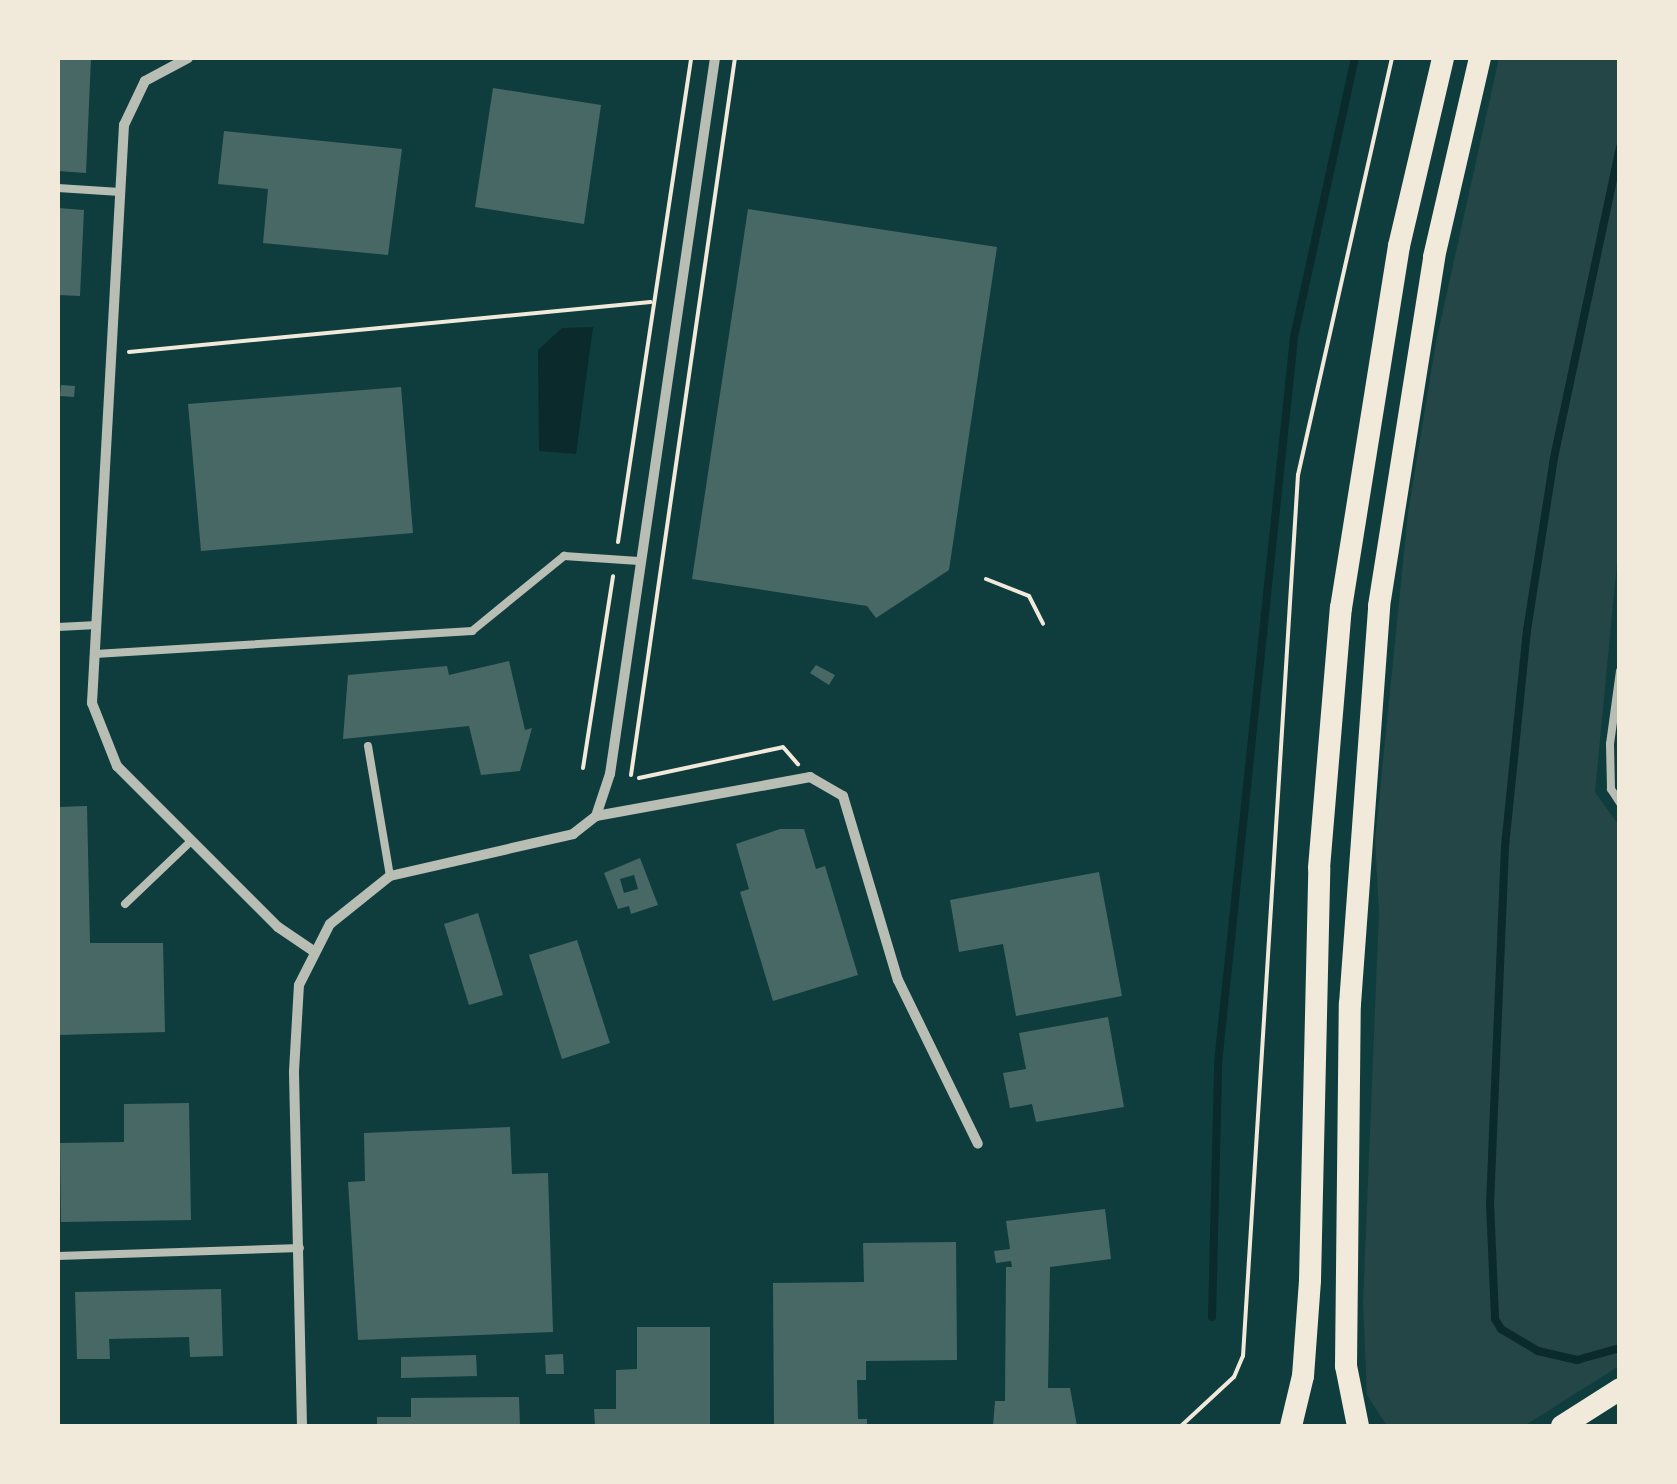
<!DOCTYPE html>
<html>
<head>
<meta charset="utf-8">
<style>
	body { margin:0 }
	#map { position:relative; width:1677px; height:1484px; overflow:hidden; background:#0f3d3e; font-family:"Noto Sans",sans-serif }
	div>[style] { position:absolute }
	.green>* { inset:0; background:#244646 }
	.water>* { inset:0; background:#0a2a2b }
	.stream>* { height:8px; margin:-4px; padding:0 4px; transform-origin:4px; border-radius:4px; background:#0a2a2b }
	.building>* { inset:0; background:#486865 }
	.path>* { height:4px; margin:-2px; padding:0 2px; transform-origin:2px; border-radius:2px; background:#f1e9da }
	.service>* { height:8px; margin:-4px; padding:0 4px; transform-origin:4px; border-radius:4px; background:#b8beb3 }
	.minor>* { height:10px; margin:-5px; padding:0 5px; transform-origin:5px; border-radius:5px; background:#b8beb3 }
	.primary>* { height:22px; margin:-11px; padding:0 11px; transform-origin:11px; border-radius:11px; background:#f1e9da }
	span { translate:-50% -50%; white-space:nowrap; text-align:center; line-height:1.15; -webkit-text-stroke:8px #f1e9da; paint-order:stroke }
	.frame { position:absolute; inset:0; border:60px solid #f1e9da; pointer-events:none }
</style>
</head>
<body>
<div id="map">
	<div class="green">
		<div style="clip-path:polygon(1499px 58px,1619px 58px,1620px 532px,1595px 792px,1620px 827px,1619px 1366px,1524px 1426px,1387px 1426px,1367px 1395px,1363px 1303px,1379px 912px,1375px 840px,1408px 513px,1436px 342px)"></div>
	</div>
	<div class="water">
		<div style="clip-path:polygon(593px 327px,576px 454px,539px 451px,538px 350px,562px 328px)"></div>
	</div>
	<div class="stream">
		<div style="left:1620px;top:147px;width:318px;rotate:102deg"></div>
		<div style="left:1554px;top:458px;width:174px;rotate:98.9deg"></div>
		<div style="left:1527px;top:630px;width:218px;rotate:95.8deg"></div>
		<div style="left:1505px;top:847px;width:356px;rotate:92.4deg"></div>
		<div style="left:1490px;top:1203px;width:116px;rotate:87.5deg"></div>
		<div style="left:1495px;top:1319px;width:12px;rotate:59deg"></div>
		<div style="left:1501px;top:1329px;width:43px;rotate:30.7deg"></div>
		<div style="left:1538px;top:1351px;width:40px;rotate:13deg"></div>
		<div style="left:1577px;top:1360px;width:45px;rotate:-15.6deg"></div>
		<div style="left:1212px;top:1317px;width:254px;rotate:-88.6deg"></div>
		<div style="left:1218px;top:1063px;width:730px;rotate:-84.02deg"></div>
		<div style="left:1294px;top:337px;width:286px;rotate:-77.7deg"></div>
	</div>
	<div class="building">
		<div style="clip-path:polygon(58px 58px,91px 58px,86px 173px,58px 171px)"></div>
		<div style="clip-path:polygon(493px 88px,601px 105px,584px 224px,475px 207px)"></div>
		<div style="clip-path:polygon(224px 131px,402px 149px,388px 255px,263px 243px,268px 189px,218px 184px)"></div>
		<div style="clip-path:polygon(58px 208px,84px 210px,80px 296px,58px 295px)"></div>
		<div style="clip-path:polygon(748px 209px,997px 247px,949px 570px,876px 618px,867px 606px,692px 579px)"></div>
		<div style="clip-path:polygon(61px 385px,75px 386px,74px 397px,60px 396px)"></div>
		<div style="clip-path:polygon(401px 387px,413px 533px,201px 551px,188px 404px)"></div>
		<div style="clip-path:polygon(509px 661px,525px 730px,532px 728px,520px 771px,481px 775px,469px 726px,343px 739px,348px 675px,447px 666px,449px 675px)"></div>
		<div style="clip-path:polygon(816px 665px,835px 675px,829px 685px,810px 673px)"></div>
		<div style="clip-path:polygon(87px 806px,90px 943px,163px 943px,165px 1032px,58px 1035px,58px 807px)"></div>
		<div style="clip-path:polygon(780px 829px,804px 829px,816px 869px,825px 866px,858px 975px,773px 1001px,740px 892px,749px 889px,736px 844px)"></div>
		<div style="clip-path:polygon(evenodd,640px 858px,658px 905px,631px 914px,629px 906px,618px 909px,604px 873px,640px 858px,634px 875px,638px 889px,624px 893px,620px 879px,634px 875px)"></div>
		<div style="clip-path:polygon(1099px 872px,1122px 996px,1016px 1016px,1003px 944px,959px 952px,950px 900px)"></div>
		<div style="clip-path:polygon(478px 913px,503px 995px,469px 1005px,444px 924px)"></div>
		<div style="clip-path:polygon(577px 940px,610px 1043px,562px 1059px,529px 955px)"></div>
		<div style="clip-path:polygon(1108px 1017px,1124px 1107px,1036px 1122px,1032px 1104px,1010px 1108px,1003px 1073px,1026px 1069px,1019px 1033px)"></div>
		<div style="clip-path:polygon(189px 1103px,191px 1220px,61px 1222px,60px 1143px,124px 1142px,124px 1104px)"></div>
		<div style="clip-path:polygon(510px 1127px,512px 1174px,548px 1173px,553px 1332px,358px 1340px,348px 1182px,365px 1181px,364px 1133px)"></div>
		<div style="clip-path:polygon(1105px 1209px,1111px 1259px,1050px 1267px,1048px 1388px,1070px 1388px,1077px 1426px,993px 1426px,995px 1401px,1005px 1401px,1006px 1267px,1012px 1267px,1011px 1261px,996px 1263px,994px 1251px,1010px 1249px,1006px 1221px)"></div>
		<div style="clip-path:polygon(956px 1242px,957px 1360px,866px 1361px,866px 1380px,857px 1380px,858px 1419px,867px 1419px,867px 1426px,774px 1426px,773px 1283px,864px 1282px,863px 1243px)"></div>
		<div style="clip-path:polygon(221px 1289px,223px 1356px,190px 1357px,189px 1337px,109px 1339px,110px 1359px,77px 1359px,75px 1292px)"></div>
		<div style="clip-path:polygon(637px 1327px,710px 1327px,710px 1426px,595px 1426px,594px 1409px,616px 1409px,616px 1370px,637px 1369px)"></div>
		<div style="clip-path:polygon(563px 1354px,564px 1374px,546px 1374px,545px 1355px)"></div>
		<div style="clip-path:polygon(476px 1355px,477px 1376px,401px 1378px,401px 1357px)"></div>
		<div style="clip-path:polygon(519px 1397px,520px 1426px,377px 1426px,377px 1417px,411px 1417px,411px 1398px)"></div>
	</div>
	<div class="path">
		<div style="left:129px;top:352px;width:524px;rotate:-5.47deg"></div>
		<div style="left:618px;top:542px;width:489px;rotate:-81.4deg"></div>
		<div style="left:986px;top:579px;width:46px;rotate:21.6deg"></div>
		<div style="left:1029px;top:596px;width:31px;rotate:63deg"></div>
		<div style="left:583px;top:768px;width:194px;rotate:-81.1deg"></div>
		<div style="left:631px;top:775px;width:725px;rotate:-81.75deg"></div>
		<div style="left:639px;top:778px;width:147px;rotate:-12.1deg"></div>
		<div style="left:783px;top:747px;width:23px;rotate:49deg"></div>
		<div style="left:1181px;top:1426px;width:72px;rotate:-42.8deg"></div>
		<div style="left:1234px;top:1377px;width:23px;rotate:-67deg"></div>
		<div style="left:1243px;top:1356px;width:883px;rotate:-86.43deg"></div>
		<div style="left:1298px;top:475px;width:427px;rotate:-77.3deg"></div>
	</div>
	<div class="service">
		<div style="left:58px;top:188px;width:62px;rotate:3.7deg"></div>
		<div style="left:58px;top:627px;width:39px;rotate:-3deg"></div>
		<div style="left:95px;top:654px;width:378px;rotate:-3.5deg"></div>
		<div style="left:472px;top:631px;width:119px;rotate:-39.2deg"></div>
		<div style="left:564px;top:556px;width:75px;rotate:3.8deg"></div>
		<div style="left:1620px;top:671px;width:74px;rotate:97.8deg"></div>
		<div style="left:1610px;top:744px;width:45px;rotate:88.7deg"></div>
		<div style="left:1611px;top:789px;width:17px;rotate:57deg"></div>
		<div style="left:368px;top:746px;width:132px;rotate:80.4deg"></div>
		<div style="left:125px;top:904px;width:90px;rotate:-43.6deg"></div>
		<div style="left:58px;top:1256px;width:242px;rotate:-1.9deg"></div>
	</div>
	<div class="minor">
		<div style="left:188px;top:58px;width:49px;rotate:151.9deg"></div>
		<div style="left:145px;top:81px;width:49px;rotate:115.5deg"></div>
		<div style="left:124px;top:125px;width:579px;rotate:93.17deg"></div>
		<div style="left:92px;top:703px;width:68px;rotate:68.4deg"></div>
		<div style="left:117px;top:766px;width:228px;rotate:45deg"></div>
		<div style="left:278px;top:927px;width:41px;rotate:34.1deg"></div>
		<div style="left:596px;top:816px;width:218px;rotate:-10.3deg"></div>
		<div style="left:810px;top:777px;width:38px;rotate:30deg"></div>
		<div style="left:843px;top:796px;width:192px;rotate:73.4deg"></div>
		<div style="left:898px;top:980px;width:182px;rotate:64deg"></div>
		<div style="left:302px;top:1426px;width:355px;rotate:-91.3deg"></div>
		<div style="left:294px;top:1071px;width:86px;rotate:-86.7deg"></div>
		<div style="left:299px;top:985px;width:68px;rotate:-63.1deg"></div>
		<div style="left:330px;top:924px;width:77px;rotate:-38.7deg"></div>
		<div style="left:390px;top:876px;width:188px;rotate:-12.9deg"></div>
		<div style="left:573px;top:834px;width:29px;rotate:-38deg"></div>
		<div style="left:596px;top:816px;width:44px;rotate:-71.6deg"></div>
		<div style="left:610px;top:774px;width:724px;rotate:-81.66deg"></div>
	</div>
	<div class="primary">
		<div style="left:1291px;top:1426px;width:51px;rotate:-76.5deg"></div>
		<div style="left:1303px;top:1376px;width:96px;rotate:-85.8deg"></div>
		<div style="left:1310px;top:1280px;width:412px;rotate:-88.7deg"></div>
		<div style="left:1319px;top:868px;width:261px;rotate:-85.2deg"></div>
		<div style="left:1341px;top:608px;width:367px;rotate:-80.9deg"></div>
		<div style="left:1399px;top:246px;width:193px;rotate:-76.8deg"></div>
		<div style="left:1358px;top:1426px;width:61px;rotate:-101.3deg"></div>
		<div style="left:1346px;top:1366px;width:362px;rotate:-89.4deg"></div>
		<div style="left:1350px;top:1004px;width:399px;rotate:-85.8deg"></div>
		<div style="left:1379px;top:606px;width:353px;rotate:-81deg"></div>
		<div style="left:1434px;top:257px;width:204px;rotate:-77deg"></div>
		<div style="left:1562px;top:1426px;width:69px;rotate:-32.5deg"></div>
	</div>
	<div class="frame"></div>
</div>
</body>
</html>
